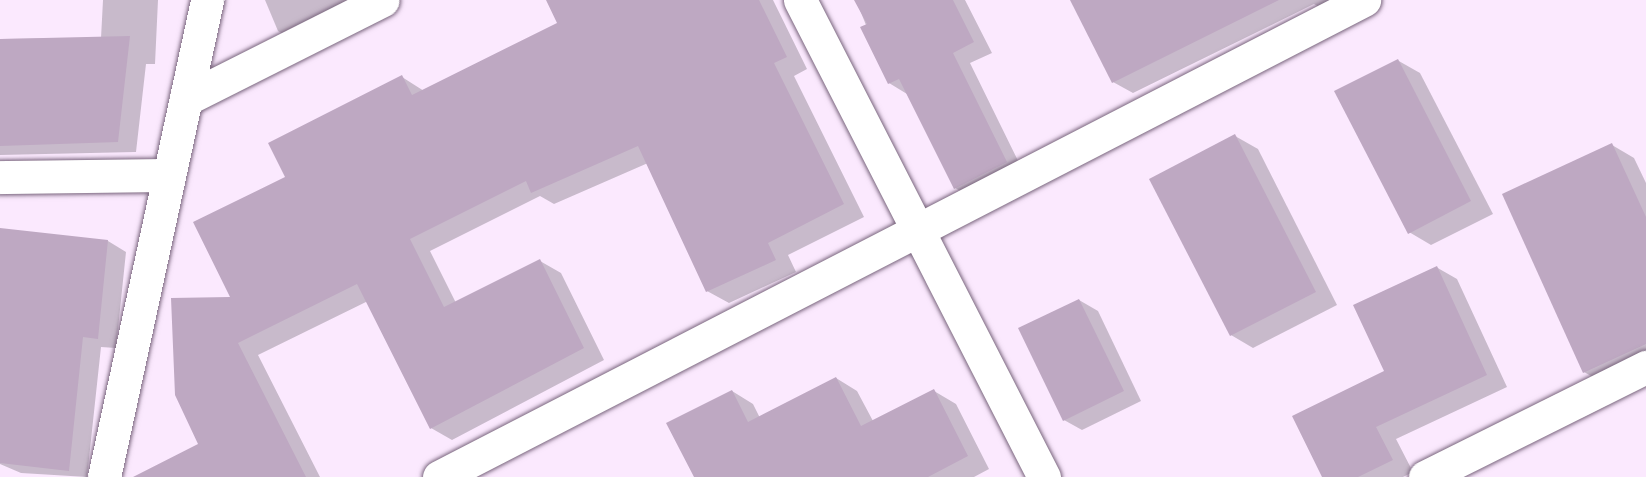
<!DOCTYPE html>
<html>
<head>
<meta charset="utf-8">
<style>
	body { margin:0 }
	#map { position:relative; width:1646px; height:477px; overflow:hidden; background:#fbe9fe; font-family:Barlow,sans-serif }
	div>[style] { position:absolute }
	.shadow>* { inset:0; background:#0003 }
	.building>* { inset:0; background:#bea8c2 }
	.roads { filter:drop-shadow(0 0 2px #79657d) drop-shadow(0 0 2px #79657d) }
	.minor>* { height:33px; margin:-16.5px; padding:0 16.5px; transform-origin:16.5px; border-radius:16.5px; background:#fff }
	span { translate:-50% -50%; white-space:nowrap; text-align:center; line-height:1.15; -webkit-text-stroke:6px #fff; paint-order:stroke }
</style>
</head>
<body>
<div id="map">
	<div class="shadow">
		<div style="clip-path:polygon(103px 0,203px 0,158px 0,155px 64px,146px 64px,136px 152px,0 155px,0 39px,101px 38px)"></div>
		<div style="clip-path:polygon(265px 0,379px 0,296px 42px,278px 31px)"></div>
		<div style="clip-path:polygon(548px 0,773px 0,807px 69px,794px 76px,864px 217px,788px 255px,796px 272px,729px 303px,707px 291px,648px 163px,554px 204px,540px 196px,430px 251px,456px 303px,540px 261px,561px 273px,604px 360px,452px 440px,431px 428px,368px 301px,258px 355px,320px 477px,140px 477px,200px 445px,232px 298px,287px 178px,402px 77px,424px 91px,559px 24px)"></div>
		<div style="clip-path:polygon(856px 0,965px 0,992px 53px,970px 63px,1024px 173px,973px 198px,955px 188px,907px 94px,889px 83px)"></div>
		<div style="clip-path:polygon(1072px 0,1354px 0,1329px 13px,1314px 4px,1133px 93px,1113px 82px)"></div>
		<div style="clip-path:polygon(1397px 60px,1420px 73px,1493px 214px,1431px 245px,1409px 232px)"></div>
		<div style="clip-path:polygon(1235px 136px,1258px 149px,1337px 305px,1253px 348px,1231px 335px)"></div>
		<div style="clip-path:polygon(1612px 145px,1634px 158px,1646px 183px,1646px 367px,1607px 385px,1584px 372px)"></div>
		<div style="clip-path:polygon(0 229px,108px 241px,126px 252px,116px 348px,101px 347px,87px 477px,21px 473px,0 464px)"></div>
		<div style="clip-path:polygon(1436px 267px,1457px 279px,1507px 387px,1396px 439px,1413px 472px,1403px 477px,1324px 477px,1386px 372px)"></div>
		<div style="clip-path:polygon(1079px 300px,1098px 311px,1141px 401px,1082px 430px,1064px 420px)"></div>
		<div style="clip-path:polygon(836px 378px,857px 391px,873px 421px,934px 391px,956px 404px,989px 469px,974px 477px,696px 477px,732px 391px,753px 404px,760px 418px)"></div>
	</div>
	<div class="building">
		<div style="clip-path:polygon(546px 0,759px 0,787px 57px,774px 63px,844px 204px,768px 243px,776px 260px,706px 292px,638px 146px,531px 193px,526px 181px,410px 239px,444px 307px,540px 259px,584px 348px,430px 429px,357px 284px,238px 343px,306px 477px,133px 477px,198px 444px,175px 395px,171px 298px,230px 297px,193px 222px,285px 177px,268px 143px,402px 75px,412px 95px,557px 23px)"></div>
		<div style="clip-path:polygon(854px 0,953px 0,974px 42px,953px 53px,1007px 162px,954px 189px,899px 79px,888px 84px,860px 27px,867px 24px)"></div>
		<div style="clip-path:polygon(1070px 0,1279px 0,1112px 83px)"></div>
		<div style="clip-path:polygon(130px 36px,118px 142px,0 146px,0 39px)"></div>
		<div style="clip-path:polygon(1398px 59px,1471px 201px,1408px 234px,1334px 91px)"></div>
		<div style="clip-path:polygon(1235px 134px,1316px 292px,1230px 336px,1149px 179px)"></div>
		<div style="clip-path:polygon(1612px 143px,1646px 217px,1646px 344px,1583px 373px,1502px 194px)"></div>
		<div style="clip-path:polygon(0 228px,108px 240px,98px 339px,83px 337px,69px 471px,0 463px)"></div>
		<div style="clip-path:polygon(1437px 266px,1487px 375px,1376px 427px,1393px 460px,1358px 477px,1322px 477px,1292px 416px,1384px 371px,1353px 305px)"></div>
		<div style="clip-path:polygon(1079px 299px,1124px 391px,1063px 421px,1018px 328px)"></div>
		<div style="clip-path:polygon(836px 377px,861px 426px,934px 389px,968px 456px,928px 477px,694px 477px,666px 423px,732px 390px,748px 422px)"></div>
	</div>
	<div class="roads">
		<div class="minor">
			<div style="left:800px;top:0;width:536px;rotate:62.91deg"></div>
			<div style="left:186px;top:99px;width:220px;rotate:-26.7deg"></div>
			<div style="left:0;top:177px;width:169px;rotate:-0.7deg"></div>
			<div style="left:104px;top:477px;width:488px;rotate:-77.8deg"></div>
			<div style="left:439px;top:477px;width:1041px;rotate:-27.28deg"></div>
			<div style="left:1425px;top:477px;width:247px;rotate:-26.5deg"></div>
		</div>
	</div>
</div>
</body>
</html>
